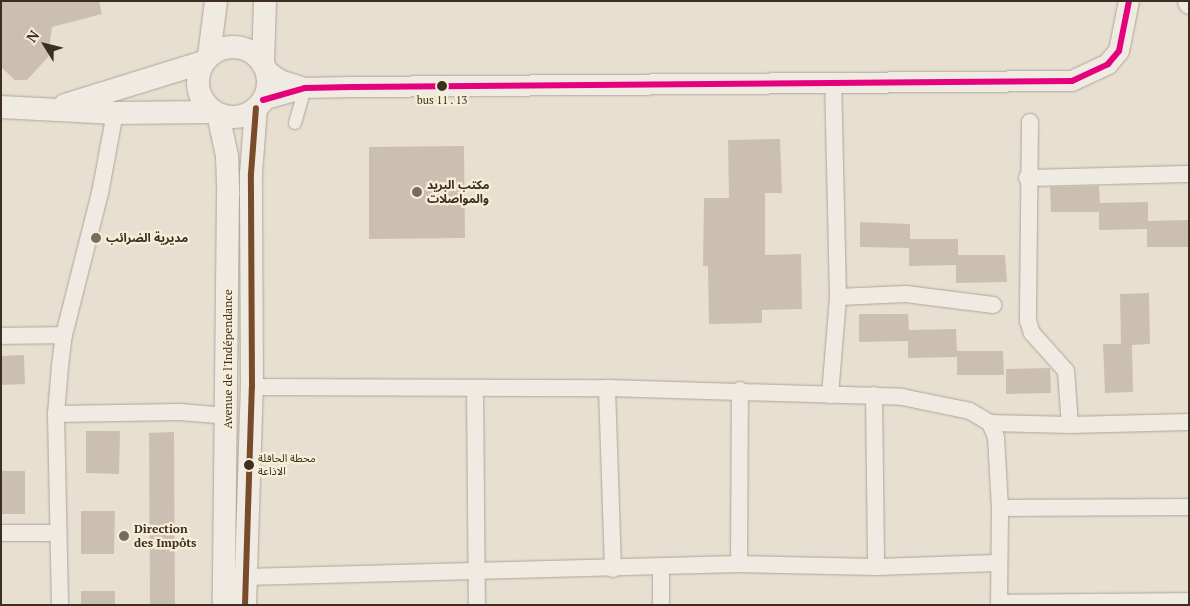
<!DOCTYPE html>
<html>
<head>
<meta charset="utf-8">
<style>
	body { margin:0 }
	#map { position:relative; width:1190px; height:606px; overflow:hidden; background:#e7e0d1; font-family:"PT Serif","Noto Sans Arabic",serif }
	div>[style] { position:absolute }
	.building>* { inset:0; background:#cbbfb2 }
	.roads { filter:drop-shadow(0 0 1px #ada599) drop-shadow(0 0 1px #ada599) }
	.pedestrian>* { height:12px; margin:-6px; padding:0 6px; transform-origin:6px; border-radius:6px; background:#efebe3 }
	.minor>* { height:16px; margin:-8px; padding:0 8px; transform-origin:8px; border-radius:8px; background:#efebe3 }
	.tertiary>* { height:20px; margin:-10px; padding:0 10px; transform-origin:10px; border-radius:10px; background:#efebe3 }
	.secondary>* { height:22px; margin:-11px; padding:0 11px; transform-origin:11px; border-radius:11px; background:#efebe3 }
	.secondary>.ring { margin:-11px; padding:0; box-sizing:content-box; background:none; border:22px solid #efebe3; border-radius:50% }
	.bus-1>* { height:6px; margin:-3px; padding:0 3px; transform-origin:3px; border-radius:3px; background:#e5007d }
	.bus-2>* { height:6px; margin:-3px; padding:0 3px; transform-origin:3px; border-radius:3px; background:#7a4b2a }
	.dots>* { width:14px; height:14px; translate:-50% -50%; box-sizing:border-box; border:2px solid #f7eed8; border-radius:50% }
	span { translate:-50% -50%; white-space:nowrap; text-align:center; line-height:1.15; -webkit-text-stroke:4.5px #f7eed8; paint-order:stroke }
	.bus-label { font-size:11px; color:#3d2e20 }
	.left { translate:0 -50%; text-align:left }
	.poi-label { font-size:12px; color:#3d2e20; font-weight:700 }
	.street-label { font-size:12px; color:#3d2e20 }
	.frame { position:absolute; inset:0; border:2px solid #3d2e20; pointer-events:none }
	.north { position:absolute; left:20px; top:20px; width:50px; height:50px; -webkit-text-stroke:4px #f7eed8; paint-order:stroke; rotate:306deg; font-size:14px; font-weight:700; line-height:20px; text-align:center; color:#3d2e20 }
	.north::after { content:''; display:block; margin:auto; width:18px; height:22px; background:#3d2e20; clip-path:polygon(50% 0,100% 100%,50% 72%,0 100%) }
</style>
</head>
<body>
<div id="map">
	<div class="building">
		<div style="clip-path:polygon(1px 1px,99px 1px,102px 14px,52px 27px,48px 57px,27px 80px,15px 80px,1px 67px)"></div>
		<div style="clip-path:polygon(780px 139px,782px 193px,765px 193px,765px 255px,801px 254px,802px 309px,762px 310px,762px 323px,709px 324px,708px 266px,703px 266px,704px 198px,729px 198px,728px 140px)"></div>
		<div style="clip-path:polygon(464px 146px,465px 238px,369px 239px,369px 147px)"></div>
		<div style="clip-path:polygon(1099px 186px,1100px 203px,1148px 202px,1148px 221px,1189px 220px,1189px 247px,1147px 247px,1147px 229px,1099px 230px,1099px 212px,1051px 212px,1050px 187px)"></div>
		<div style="clip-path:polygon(860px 222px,910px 224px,910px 239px,958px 239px,958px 255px,1005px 255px,1007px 282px,956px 283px,956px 265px,909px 266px,909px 248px,860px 247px)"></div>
		<div style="clip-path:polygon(1149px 293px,1150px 344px,1132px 345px,1133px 392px,1105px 393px,1103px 344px,1121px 344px,1120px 294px)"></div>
		<div style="clip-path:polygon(859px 314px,908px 314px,909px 330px,956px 329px,957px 351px,1003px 351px,1004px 375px,957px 375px,957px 357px,908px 358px,908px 341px,859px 342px)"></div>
		<div style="clip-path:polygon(24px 355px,25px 384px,1px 385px,1px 356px)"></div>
		<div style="clip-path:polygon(1050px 368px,1051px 393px,1006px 394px,1006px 369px)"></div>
		<div style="clip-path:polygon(86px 431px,120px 431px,119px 474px,86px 473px)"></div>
		<div style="clip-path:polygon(174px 432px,175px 605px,150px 605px,149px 433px)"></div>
		<div style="clip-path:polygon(1px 471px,25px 471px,25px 514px,1px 514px)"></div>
		<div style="clip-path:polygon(81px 511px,115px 511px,114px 554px,81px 554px)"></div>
		<div style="clip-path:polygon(81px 591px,115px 591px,115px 605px,81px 605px)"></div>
	</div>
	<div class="roads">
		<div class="pedestrian">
			<div style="left:295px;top:123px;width:36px;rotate:-74deg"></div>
		</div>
		<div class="minor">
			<div style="left:1030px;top:122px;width:199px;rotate:90.6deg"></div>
			<div style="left:1028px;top:321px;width:13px;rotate:72deg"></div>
			<div style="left:1032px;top:333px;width:51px;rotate:48.2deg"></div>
			<div style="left:1066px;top:371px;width:54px;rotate:85.8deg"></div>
			<div style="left:1027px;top:178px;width:162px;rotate:-1.4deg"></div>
			<div style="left:838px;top:297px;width:68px;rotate:-2.5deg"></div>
			<div style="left:906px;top:294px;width:88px;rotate:7.2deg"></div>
			<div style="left:1px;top:336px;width:63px;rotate:-0.9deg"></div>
			<div style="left:252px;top:387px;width:355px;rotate:0.2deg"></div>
			<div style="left:607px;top:388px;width:295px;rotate:1.7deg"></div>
			<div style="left:902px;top:397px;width:69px;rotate:11.6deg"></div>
			<div style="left:970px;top:411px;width:23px;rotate:31deg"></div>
			<div style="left:990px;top:423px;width:15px;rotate:67deg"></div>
			<div style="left:996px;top:437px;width:71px;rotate:86.8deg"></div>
			<div style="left:1000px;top:508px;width:189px;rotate:-0.3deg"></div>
			<div style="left:475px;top:388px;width:217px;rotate:89.5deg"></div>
			<div style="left:607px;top:388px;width:181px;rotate:88.1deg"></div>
			<div style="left:830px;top:395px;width:98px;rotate:-85.3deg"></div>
			<div style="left:838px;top:297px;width:213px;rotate:-91.3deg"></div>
			<div style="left:874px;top:395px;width:172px;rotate:89.3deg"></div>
			<div style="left:56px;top:414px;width:124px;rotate:-0.9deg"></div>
			<div style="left:180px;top:412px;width:48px;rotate:4.8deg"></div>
			<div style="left:990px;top:423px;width:80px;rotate:1.4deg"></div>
			<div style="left:1070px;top:425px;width:119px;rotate:-1.4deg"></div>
			<div style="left:1px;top:533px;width:57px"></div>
			<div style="left:739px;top:564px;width:174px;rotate:-89.7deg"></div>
			<div style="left:661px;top:566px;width:39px;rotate:90deg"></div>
			<div style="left:245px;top:577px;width:494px;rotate:-1.5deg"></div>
			<div style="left:739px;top:564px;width:137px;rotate:1.3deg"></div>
			<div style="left:876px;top:567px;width:121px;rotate:-1.9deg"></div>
			<div style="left:999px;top:603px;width:190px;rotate:-0.6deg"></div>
			<div style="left:60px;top:605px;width:191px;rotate:-91.2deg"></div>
			<div style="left:56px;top:414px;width:48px;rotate:-85.2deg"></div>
			<div style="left:60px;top:366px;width:31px;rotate:-83deg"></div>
			<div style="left:64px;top:335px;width:146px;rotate:-75.8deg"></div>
			<div style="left:100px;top:193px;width:81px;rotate:-79.4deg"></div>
			<div style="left:999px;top:605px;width:97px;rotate:-89.4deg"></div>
		</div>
		<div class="tertiary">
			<div style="left:1188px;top:1px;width:3px;rotate:72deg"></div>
			<div style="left:267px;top:71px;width:16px;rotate:35deg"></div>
			<div style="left:280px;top:80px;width:26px;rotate:18deg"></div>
			<div style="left:263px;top:100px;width:44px;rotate:-15.9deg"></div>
			<div style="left:305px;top:88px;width:47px;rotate:-1.2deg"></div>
			<div style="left:352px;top:87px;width:720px;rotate:-0.48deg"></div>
			<div style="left:1072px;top:81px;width:40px;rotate:-25deg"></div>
			<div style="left:1108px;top:64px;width:17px;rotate:-50deg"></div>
			<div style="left:1119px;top:51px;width:51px;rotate:-78.7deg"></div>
		</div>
		<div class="secondary">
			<div class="ring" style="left:198px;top:47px;width:48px;height:48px"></div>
			<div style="left:209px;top:56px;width:55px;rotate:-82.7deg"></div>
			<div style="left:263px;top:64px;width:63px;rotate:-88.2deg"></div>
			<div style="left:65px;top:105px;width:145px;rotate:-17.2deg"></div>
			<div style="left:1px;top:107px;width:114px;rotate:3deg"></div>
			<div style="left:115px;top:113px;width:99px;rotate:-0.6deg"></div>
			<div style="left:218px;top:114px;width:43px;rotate:77.9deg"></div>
			<div style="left:227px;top:156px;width:38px;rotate:88deg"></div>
			<div style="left:228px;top:194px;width:411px;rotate:90.6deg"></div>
			<div style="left:245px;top:605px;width:218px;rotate:-88.2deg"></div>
			<div style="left:252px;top:387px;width:213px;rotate:-90.3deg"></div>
			<div style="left:251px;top:174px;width:66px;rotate:-85.7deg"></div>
		</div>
	</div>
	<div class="bus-1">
		<div style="left:263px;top:100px;width:44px;rotate:-15.9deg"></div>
		<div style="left:305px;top:88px;width:47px;rotate:-1.2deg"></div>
		<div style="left:352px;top:87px;width:720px;rotate:-0.48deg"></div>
		<div style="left:1072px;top:81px;width:40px;rotate:-25deg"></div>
		<div style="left:1108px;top:64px;width:17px;rotate:-50deg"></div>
		<div style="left:1119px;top:51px;width:51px;rotate:-78.7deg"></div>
	</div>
	<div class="bus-2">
		<div style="left:245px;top:605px;width:218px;rotate:-88.2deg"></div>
		<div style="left:252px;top:387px;width:213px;rotate:-90.3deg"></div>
		<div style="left:251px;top:174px;width:66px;rotate:-85.7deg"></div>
	</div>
	<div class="dots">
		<div style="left:442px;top:86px;background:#3d2e20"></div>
		<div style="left:417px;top:192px;background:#786c5e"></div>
		<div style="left:96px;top:238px;background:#786c5e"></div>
		<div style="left:249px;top:465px;background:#3d2e20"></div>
		<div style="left:124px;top:536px;background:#786c5e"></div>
	</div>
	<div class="bus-label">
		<span style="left:442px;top:100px">bus 11 . 13</span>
		<span class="left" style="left:258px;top:465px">محطة الحافلة<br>الاذاعة</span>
	</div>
	<div class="poi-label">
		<span class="left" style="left:427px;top:192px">مكتب البريد<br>والمواصلات</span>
		<span class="left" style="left:106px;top:238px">مديرية الضرائب</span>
		<span class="left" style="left:134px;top:536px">Direction<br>des Impôts</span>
	</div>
	<div class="street-label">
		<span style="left:228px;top:359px;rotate:-90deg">Avenue de l'Indépendance</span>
	</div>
	<div class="frame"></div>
	<div class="north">N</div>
</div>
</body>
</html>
